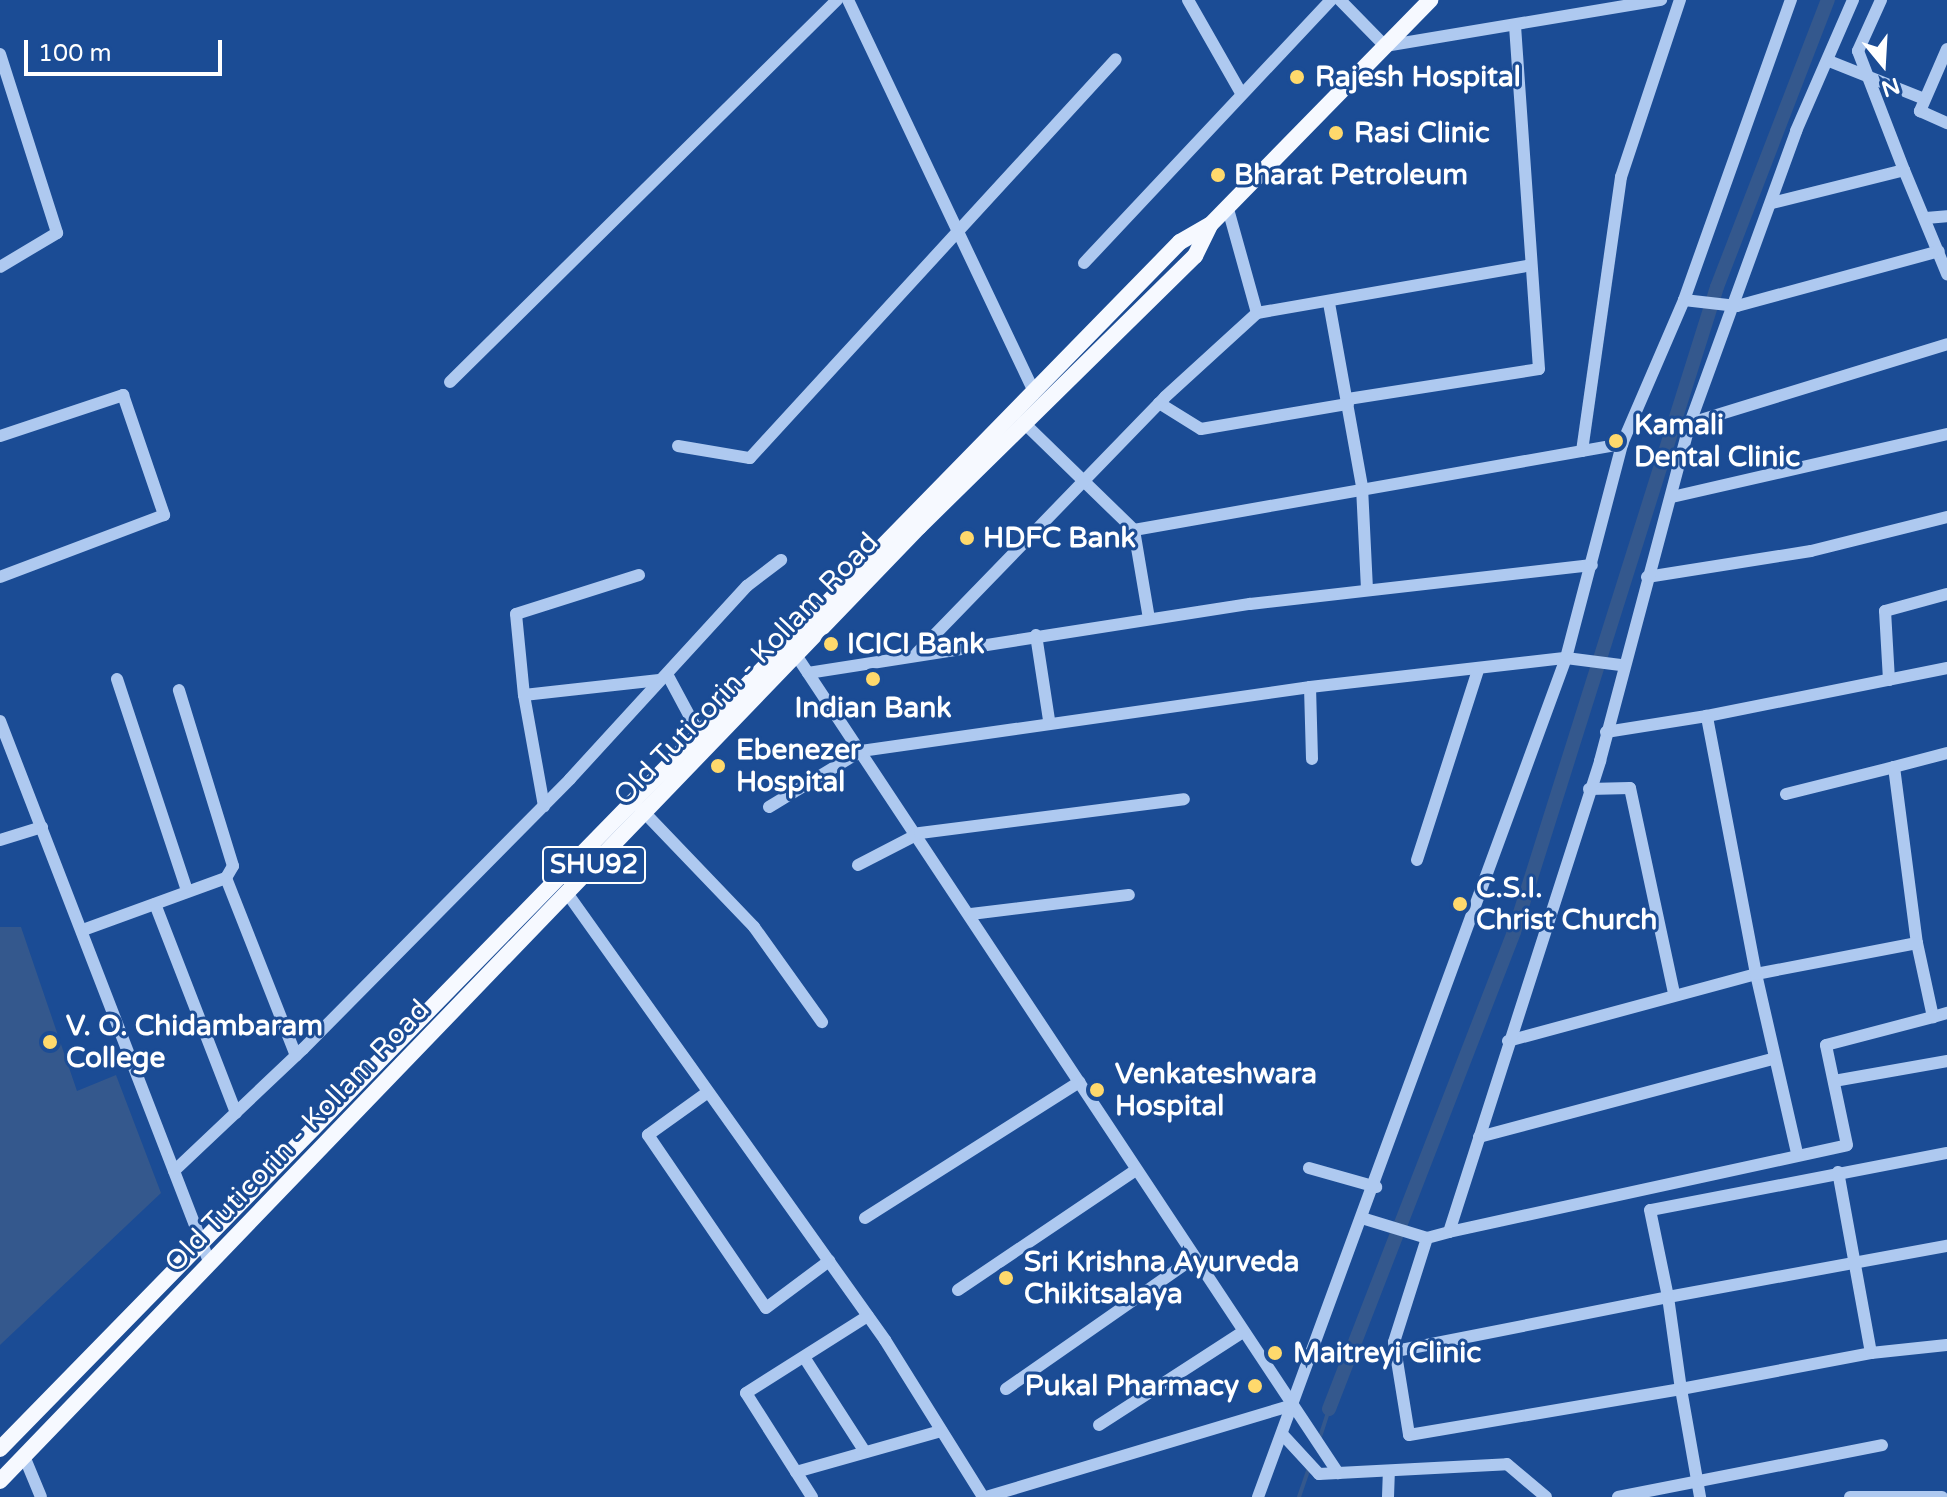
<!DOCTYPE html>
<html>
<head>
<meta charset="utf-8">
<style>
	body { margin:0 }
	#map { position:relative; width:1947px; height:1497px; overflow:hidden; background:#1b4c95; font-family:"Varela Round",sans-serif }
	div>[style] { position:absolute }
	.water>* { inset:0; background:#34588d }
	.stream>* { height:4px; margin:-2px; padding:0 2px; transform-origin:2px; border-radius:2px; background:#34588d }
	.canal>* { height:14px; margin:-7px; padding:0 7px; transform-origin:7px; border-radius:7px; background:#34588d }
	.minor>* { height:12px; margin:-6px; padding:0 6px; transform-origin:6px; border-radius:6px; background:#aec9f0 }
	.major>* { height:16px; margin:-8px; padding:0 8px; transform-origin:8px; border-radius:8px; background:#f6f9ff }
	.dots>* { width:22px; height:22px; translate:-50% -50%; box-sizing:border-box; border:4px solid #1b4c95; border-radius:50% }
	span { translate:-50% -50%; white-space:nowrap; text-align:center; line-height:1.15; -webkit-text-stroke:6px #1b4c95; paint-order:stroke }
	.shield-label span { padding:2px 6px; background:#1b4c95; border:2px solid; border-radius:6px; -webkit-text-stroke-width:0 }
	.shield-label { font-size:26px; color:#fff; font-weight:700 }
	.poi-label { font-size:28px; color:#fff; font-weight:700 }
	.left { translate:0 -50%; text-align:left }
	.right { translate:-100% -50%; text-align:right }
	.street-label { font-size:28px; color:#fff }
	.north { position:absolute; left:1843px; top:24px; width:80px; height:80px; -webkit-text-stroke:6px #1b4c95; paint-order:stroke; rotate:162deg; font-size:22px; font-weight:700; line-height:32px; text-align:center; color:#fff }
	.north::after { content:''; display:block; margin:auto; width:28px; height:36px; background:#fff; clip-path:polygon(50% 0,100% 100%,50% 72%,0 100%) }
	.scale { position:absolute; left:24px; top:40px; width:198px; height:36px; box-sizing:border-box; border:4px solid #fff; border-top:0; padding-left:10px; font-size:24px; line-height:28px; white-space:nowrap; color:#fff; -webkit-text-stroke:6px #1b4c95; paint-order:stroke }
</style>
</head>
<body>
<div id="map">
	<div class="water">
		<div style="clip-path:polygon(0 927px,21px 927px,77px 1091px,116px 1075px,161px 1193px,0 1345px)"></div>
	</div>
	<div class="stream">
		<div style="left:1320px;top:1437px;width:29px;rotate:-72deg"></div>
		<div style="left:1299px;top:1497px;width:31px;rotate:-71deg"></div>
	</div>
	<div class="canal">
		<div style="left:1329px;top:1409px;width:512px;rotate:-68.8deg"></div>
		<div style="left:1514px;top:932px;width:676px;rotate:-72.53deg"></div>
		<div style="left:1717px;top:287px;width:308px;rotate:-68.9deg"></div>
	</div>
	<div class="minor">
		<div style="left:848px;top:0;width:433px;rotate:64.6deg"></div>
		<div style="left:1188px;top:0;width:107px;rotate:60.3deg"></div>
		<div style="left:1340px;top:0;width:64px;rotate:45.6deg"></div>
		<div style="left:1385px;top:46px;width:280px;rotate:-9.5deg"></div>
		<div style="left:1881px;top:0;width:56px;rotate:114.3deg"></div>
		<div style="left:1858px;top:51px;width:128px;rotate:68.9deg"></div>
		<div style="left:1947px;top:49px;width:68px;rotate:113.5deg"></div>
		<div style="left:1920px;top:111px;width:30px;rotate:24deg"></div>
		<div style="left:0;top:54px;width:188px;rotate:72.3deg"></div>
		<div style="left:57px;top:233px;width:66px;rotate:149.2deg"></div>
		<div style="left:1829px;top:61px;width:100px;rotate:21.7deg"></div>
		<div style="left:1772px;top:203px;width:136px;rotate:-14deg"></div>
		<div style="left:1904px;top:170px;width:113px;rotate:67.5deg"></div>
		<div style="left:1228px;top:209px;width:108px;rotate:74.4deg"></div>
		<div style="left:1926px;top:218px;width:21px;rotate:-5deg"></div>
		<div style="left:1084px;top:263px;width:361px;rotate:-46.8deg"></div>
		<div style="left:1684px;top:300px;width:53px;rotate:6.5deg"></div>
		<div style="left:1737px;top:306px;width:209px;rotate:-15.2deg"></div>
		<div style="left:1329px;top:303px;width:187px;rotate:79.8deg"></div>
		<div style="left:1362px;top:487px;width:103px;rotate:87.2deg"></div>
		<div style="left:450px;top:382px;width:544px;rotate:-44.63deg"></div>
		<div style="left:1348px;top:399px;width:193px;rotate:-8.9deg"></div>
		<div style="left:1539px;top:369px;width:343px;rotate:-94deg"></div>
		<div style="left:1159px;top:403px;width:49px;rotate:31.8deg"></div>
		<div style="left:1201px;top:429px;width:149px;rotate:-9.7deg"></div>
		<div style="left:1023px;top:422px;width:155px;rotate:44.2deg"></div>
		<div style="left:1134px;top:530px;width:90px;rotate:80.4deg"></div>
		<div style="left:1691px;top:423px;width:268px;rotate:-17.1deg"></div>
		<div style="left:0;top:436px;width:130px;rotate:-18.4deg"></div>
		<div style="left:123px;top:395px;width:127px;rotate:71.1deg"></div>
		<div style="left:164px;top:515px;width:175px;rotate:159.3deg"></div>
		<div style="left:678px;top:446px;width:73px;rotate:9.5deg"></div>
		<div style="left:750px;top:458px;width:541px;rotate:-47.47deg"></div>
		<div style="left:1582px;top:451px;width:277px;rotate:-81.9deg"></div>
		<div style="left:1621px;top:177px;width:187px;rotate:-71.6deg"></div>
		<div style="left:1672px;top:497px;width:282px;rotate:-12.9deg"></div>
		<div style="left:1134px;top:530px;width:496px;rotate:-10deg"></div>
		<div style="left:639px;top:575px;width:129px;rotate:162.4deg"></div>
		<div style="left:516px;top:614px;width:81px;rotate:84.4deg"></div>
		<div style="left:524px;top:695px;width:136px;rotate:-6.3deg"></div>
		<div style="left:1647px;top:577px;width:166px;rotate:-9deg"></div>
		<div style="left:1811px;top:551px;width:140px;rotate:-14deg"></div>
		<div style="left:1036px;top:635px;width:86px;rotate:81.3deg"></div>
		<div style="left:917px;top:653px;width:356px;rotate:-45.9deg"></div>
		<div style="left:1165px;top:397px;width:125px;rotate:-42.4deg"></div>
		<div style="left:1257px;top:313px;width:278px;rotate:-9.9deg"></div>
		<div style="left:798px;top:658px;width:978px;rotate:56.47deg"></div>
		<div style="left:1338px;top:1473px;width:169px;rotate:-3deg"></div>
		<div style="left:1507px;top:1464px;width:51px;rotate:40.2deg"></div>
		<div style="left:808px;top:673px;width:447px;rotate:-8.9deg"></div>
		<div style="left:1250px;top:604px;width:344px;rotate:-6.5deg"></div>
		<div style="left:667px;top:674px;width:64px;rotate:61.8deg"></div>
		<div style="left:117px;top:679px;width:223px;rotate:71.7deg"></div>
		<div style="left:1889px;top:680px;width:69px;rotate:-93.3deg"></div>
		<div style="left:1885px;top:611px;width:64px;rotate:-15.3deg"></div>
		<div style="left:1310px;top:687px;width:72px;rotate:88.4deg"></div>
		<div style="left:524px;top:695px;width:113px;rotate:79.8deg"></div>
		<div style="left:0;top:721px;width:582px;rotate:68.86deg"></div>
		<div style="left:1606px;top:732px;width:102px;rotate:-9deg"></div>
		<div style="left:1947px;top:753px;width:55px;rotate:165.2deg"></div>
		<div style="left:1894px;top:767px;width:177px;rotate:82.6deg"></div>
		<div style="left:1917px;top:943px;width:76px;rotate:77.8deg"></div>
		<div style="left:1933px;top:1017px;width:15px;rotate:-16deg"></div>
		<div style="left:1589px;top:789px;width:41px;rotate:-1.4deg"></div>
		<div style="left:1630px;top:788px;width:211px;rotate:77.9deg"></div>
		<div style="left:1786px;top:794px;width:111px;rotate:-14deg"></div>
		<div style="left:769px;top:807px;width:108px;rotate:-31.3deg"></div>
		<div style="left:861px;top:751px;width:454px;rotate:-8.1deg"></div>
		<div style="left:1310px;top:687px;width:258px;rotate:-6.5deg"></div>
		<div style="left:1566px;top:658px;width:55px;rotate:7.3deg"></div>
		<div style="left:640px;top:808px;width:165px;rotate:46.2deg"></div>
		<div style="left:754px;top:927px;width:117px;rotate:54.4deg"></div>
		<div style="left:0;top:840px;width:44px;rotate:-17.2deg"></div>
		<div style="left:1417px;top:860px;width:200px;rotate:-72.2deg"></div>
		<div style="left:858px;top:865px;width:70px;rotate:-27.3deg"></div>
		<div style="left:920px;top:833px;width:266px;rotate:-7.3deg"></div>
		<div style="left:226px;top:878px;width:191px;rotate:68.5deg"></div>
		<div style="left:567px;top:893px;width:549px;rotate:54.57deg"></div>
		<div style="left:885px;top:1340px;width:185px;rotate:58deg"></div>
		<div style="left:155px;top:904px;width:224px;rotate:68.8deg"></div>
		<div style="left:971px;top:914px;width:159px;rotate:-6.9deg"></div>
		<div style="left:83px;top:930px;width:152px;rotate:-20deg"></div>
		<div style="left:226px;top:878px;width:14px;rotate:-60deg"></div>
		<div style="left:233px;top:866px;width:184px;rotate:-107.1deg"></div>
		<div style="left:1508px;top:1041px;width:257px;rotate:-15.1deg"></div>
		<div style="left:1756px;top:974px;width:263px;rotate:-100.8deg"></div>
		<div style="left:1707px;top:716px;width:245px;rotate:-11.3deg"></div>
		<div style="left:1834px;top:1081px;width:115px;rotate:-10deg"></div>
		<div style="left:708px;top:1092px;width:74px;rotate:144.4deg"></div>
		<div style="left:648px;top:1135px;width:209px;rotate:55.7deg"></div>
		<div style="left:766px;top:1308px;width:79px;rotate:-36.7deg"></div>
		<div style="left:1479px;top:1137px;width:304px;rotate:-14.9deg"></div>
		<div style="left:1797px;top:1153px;width:184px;rotate:-102.9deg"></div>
		<div style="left:1756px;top:974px;width:164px;rotate:-10.9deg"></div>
		<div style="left:1947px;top:1153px;width:302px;rotate:169.1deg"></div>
		<div style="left:1650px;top:1210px;width:89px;rotate:78.3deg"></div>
		<div style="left:1668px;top:1297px;width:284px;rotate:-10.4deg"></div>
		<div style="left:1309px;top:1168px;width:70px;rotate:15.8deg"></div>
		<div style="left:174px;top:1171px;width:178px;rotate:-43.4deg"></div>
		<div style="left:303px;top:1049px;width:380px;rotate:-45.3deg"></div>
		<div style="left:570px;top:779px;width:262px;rotate:-47.5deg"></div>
		<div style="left:747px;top:586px;width:43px;rotate:-37.4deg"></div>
		<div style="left:865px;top:1218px;width:254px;rotate:-32.4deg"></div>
		<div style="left:1365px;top:1219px;width:65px;rotate:17deg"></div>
		<div style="left:1427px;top:1238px;width:109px;rotate:107.6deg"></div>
		<div style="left:1394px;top:1342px;width:94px;rotate:80.8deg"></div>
		<div style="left:1409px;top:1435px;width:276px;rotate:-9.6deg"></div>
		<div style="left:1681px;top:1389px;width:110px;rotate:80deg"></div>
		<div style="left:1449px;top:1232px;width:407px;rotate:-12.3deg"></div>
		<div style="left:1847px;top:1145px;width:102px;rotate:-101.9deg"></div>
		<div style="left:1826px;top:1045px;width:111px;rotate:-14.7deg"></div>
		<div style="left:1427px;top:1238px;width:23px;rotate:-15deg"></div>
		<div style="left:1449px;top:1232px;width:495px;rotate:-72.2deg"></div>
		<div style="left:1600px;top:761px;width:350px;rotate:-75.1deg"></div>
		<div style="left:1690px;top:423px;width:311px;rotate:-70deg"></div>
		<div style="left:1796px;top:131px;width:143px;rotate:-66.5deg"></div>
		<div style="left:958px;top:1290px;width:215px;rotate:-34deg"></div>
		<div style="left:1396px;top:1351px;width:277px;rotate:-11.2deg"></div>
		<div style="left:1668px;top:1297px;width:93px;rotate:82deg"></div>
		<div style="left:1681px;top:1389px;width:193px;rotate:-10.7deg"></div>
		<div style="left:1871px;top:1353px;width:184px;rotate:-100.3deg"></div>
		<div style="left:1871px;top:1353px;width:76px;rotate:-6deg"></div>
		<div style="left:804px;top:1357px;width:113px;rotate:57.3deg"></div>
		<div style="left:1006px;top:1389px;width:229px;rotate:-34.9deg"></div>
		<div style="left:1099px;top:1425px;width:171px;rotate:-32.9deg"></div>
		<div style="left:1283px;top:1435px;width:53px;rotate:47.3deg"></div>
		<div style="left:1319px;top:1474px;width:19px;rotate:-3deg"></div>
		<div style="left:24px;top:1456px;width:44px;rotate:67.5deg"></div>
		<div style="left:796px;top:1472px;width:151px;rotate:-15.8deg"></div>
		<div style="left:812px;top:1497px;width:123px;rotate:-122.4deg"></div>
		<div style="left:746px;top:1393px;width:144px;rotate:-32.3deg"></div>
		<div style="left:986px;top:1497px;width:316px;rotate:-16.7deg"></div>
		<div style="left:1258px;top:1497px;width:894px;rotate:-69.84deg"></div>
		<div style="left:1566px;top:658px;width:221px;rotate:-75.3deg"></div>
		<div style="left:1622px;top:444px;width:157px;rotate:-66.7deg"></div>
		<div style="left:1684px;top:300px;width:319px;rotate:-70.4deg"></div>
		<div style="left:1388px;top:1497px;width:26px;rotate:-88deg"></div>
		<div style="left:1618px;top:1497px;width:269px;rotate:-11.1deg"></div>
		<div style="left:1850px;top:1497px;width:92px"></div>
	</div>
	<div class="major">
		<div style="left:0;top:1449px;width:1688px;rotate:-45.65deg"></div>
		<div style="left:1180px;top:242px;width:34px;rotate:-30deg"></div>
		<div style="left:0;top:1481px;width:1325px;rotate:-46.07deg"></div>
		<div style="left:919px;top:527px;width:387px;rotate:-44.5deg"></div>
		<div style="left:1195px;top:256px;width:34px;rotate:-64deg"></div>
		<div style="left:1210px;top:225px;width:315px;rotate:-45.6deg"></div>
	</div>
	<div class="dots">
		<div style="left:1297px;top:77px;background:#ffd96c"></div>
		<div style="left:1336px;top:133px;background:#ffd96c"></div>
		<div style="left:1218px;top:175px;background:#ffd96c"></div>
		<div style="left:1616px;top:441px;background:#ffd96c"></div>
		<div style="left:967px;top:538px;background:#ffd96c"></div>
		<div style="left:831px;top:644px;background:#ffd96c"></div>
		<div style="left:873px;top:679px;background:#ffd96c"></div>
		<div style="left:718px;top:766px;background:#ffd96c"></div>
		<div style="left:1460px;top:904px;background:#ffd96c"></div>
		<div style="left:50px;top:1042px;background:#ffd96c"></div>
		<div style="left:1097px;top:1090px;background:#ffd96c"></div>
		<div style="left:1006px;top:1278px;background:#ffd96c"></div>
		<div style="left:1275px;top:1353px;background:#ffd96c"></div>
		<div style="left:1255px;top:1386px;background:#ffd96c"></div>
	</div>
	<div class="shield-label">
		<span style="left:594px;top:865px">SHU92</span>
	</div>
	<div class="poi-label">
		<span class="left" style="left:1315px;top:77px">Rajesh Hospital</span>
		<span class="left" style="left:1354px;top:133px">Rasi Clinic</span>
		<span class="left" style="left:1234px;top:175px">Bharat Petroleum</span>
		<span class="left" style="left:1634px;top:441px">Kamali<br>Dental Clinic</span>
		<span class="left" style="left:983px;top:538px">HDFC Bank</span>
		<span class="left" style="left:847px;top:644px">ICICI Bank</span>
		<span style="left:873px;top:708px">Indian Bank</span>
		<span class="left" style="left:736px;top:766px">Ebenezer<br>Hospital</span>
		<span class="left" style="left:1476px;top:904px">C.S.I.<br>Christ Church</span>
		<span class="left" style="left:66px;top:1042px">V. O. Chidambaram<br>College</span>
		<span class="left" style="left:1115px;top:1090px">Venkateshwara<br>Hospital</span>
		<span class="left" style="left:1024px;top:1278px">Sri Krishna Ayurveda<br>Chikitsalaya</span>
		<span class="left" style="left:1293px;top:1353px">Maitreyi Clinic</span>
		<span class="right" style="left:1239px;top:1386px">Pukal Pharmacy</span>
	</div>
	<div class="street-label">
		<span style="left:746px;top:669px;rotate:-46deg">Old Tuticorin - Kollam Road</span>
		<span style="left:297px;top:1136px;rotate:-46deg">Old Tuticorin - Kollam Road</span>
	</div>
	<div class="north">N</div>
	<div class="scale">100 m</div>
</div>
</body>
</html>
